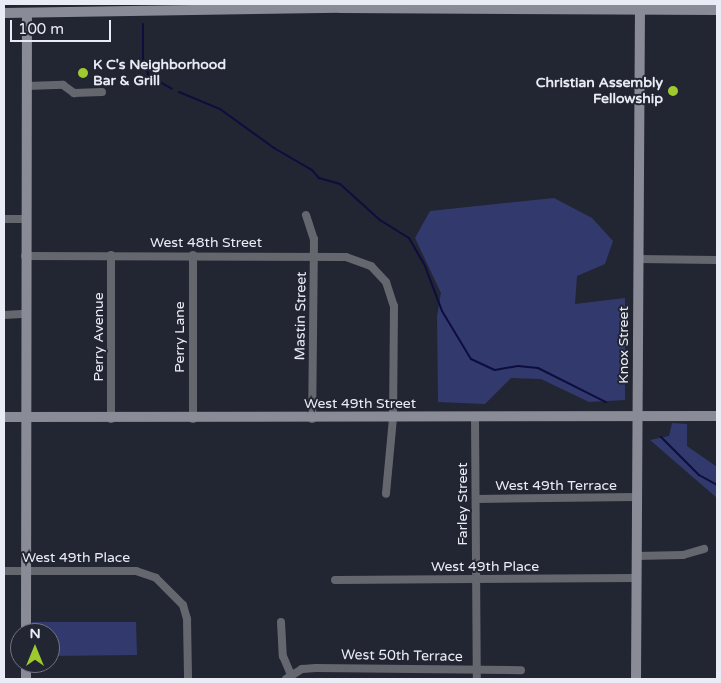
<!DOCTYPE html>
<html>
<head>
<meta charset="utf-8">
<style>
	body { margin:0 }
	#map { position:relative; width:721px; height:683px; overflow:hidden; background:#222532; font-family:"Varela Round",sans-serif }
	div>[style] { position:absolute }
	.green>* { inset:0; background:#323a6d }
	.stream>* { height:2px; margin:-1px; padding:0 1px; transform-origin:1px; border-radius:1px; background:#0d0d3e }
	.street>* { height:8px; margin:-4px; padding:0 4px; transform-origin:4px; border-radius:4px; background:#65676e }
	.secondary>* { height:10px; margin:-5px; padding:0 5px; transform-origin:5px; border-radius:5px; background:#898c97 }
	.dots>* { width:14px; height:14px; translate:-50% -50%; box-sizing:border-box; border:2px solid #222532; border-radius:50% }
	span { translate:-50% -50%; white-space:nowrap; text-align:center; line-height:1.15; -webkit-text-stroke:4px #222532; paint-order:stroke }
	.poi-label { font-size:14px; color:#eaecf5; font-weight:700 }
	.left { translate:0 -50%; text-align:left }
	.right { translate:-100% -50%; text-align:right }
	.street-label { font-size:14px; color:#eaecf5 }
	.frame { position:absolute; inset:0; border:5px solid #eaecf5; pointer-events:none }
	.north { position:absolute; left:10px; top:623px; width:50px; height:50px; box-sizing:border-box; background:#222532; border:1px solid #727580; border-radius:50%; rotate:0deg; font-size:14px; font-weight:700; line-height:20px; text-align:center; color:#eaecf5 }
	.north::after { content:''; display:block; margin:auto; width:18px; height:22px; background:#9eca2f; clip-path:polygon(50% 0,100% 100%,50% 72%,0 100%) }
	.scale { position:absolute; left:10px; top:20px; width:101px; height:22px; box-sizing:border-box; border:2px solid #eaecf5; border-top:0; padding-left:6px; font-size:15px; line-height:18px; white-space:nowrap; color:#eaecf5; -webkit-text-stroke:4px #222532; paint-order:stroke }
</style>
</head>
<body>
<div id="map">
	<div class="green">
		<div style="clip-path:polygon(554px 198px,592px 218px,613px 241px,605px 264px,577px 276px,575px 304px,625px 298px,625px 400px,589px 402px,541px 379px,511px 378px,485px 404px,438px 402px,437px 316px,441px 293px,415px 238px,430px 211px)"></div>
		<div style="clip-path:polygon(672px 423px,687px 424px,687px 446px,717px 467px,717px 498px,650px 440px,669px 436px)"></div>
		<div style="clip-path:polygon(32px 622px,136px 622px,137px 655px,50px 656px,50px 633px,32px 633px)"></div>
	</div>
	<div class="stream">
		<div style="left:143px;top:24px;width:35px;rotate:90deg"></div>
		<div style="left:143px;top:59px;width:18px;rotate:71deg"></div>
		<div style="left:149px;top:76px;width:26px;rotate:29deg"></div>
		<div style="left:179px;top:92px;width:44px;rotate:22.5deg"></div>
		<div style="left:220px;top:109px;width:67px;rotate:35.8deg"></div>
		<div style="left:274px;top:148px;width:44px;rotate:30.1deg"></div>
		<div style="left:312px;top:170px;width:11px;rotate:49deg"></div>
		<div style="left:319px;top:178px;width:22px;rotate:16deg"></div>
		<div style="left:340px;top:184px;width:54px;rotate:42deg"></div>
		<div style="left:380px;top:220px;width:34px;rotate:32deg"></div>
		<div style="left:409px;top:238px;width:32px;rotate:60deg"></div>
		<div style="left:425px;top:266px;width:48px;rotate:69.3deg"></div>
		<div style="left:442px;top:311px;width:56px;rotate:58.9deg"></div>
		<div style="left:471px;top:359px;width:26px;rotate:25deg"></div>
		<div style="left:495px;top:370px;width:23px;rotate:-10deg"></div>
		<div style="left:518px;top:366px;width:20px;rotate:6deg"></div>
		<div style="left:538px;top:368px;width:76px;rotate:26.6deg"></div>
		<div style="left:661px;top:437px;width:54px;rotate:45deg"></div>
		<div style="left:699px;top:475px;width:21px;rotate:29deg"></div>
	</div>
	<div class="street">
		<div style="left:27px;top:86px;width:36px;rotate:-2deg"></div>
		<div style="left:63px;top:85px;width:14px;rotate:36deg"></div>
		<div style="left:74px;top:93px;width:28px;rotate:-2deg"></div>
		<div style="left:306px;top:215px;width:25px;rotate:72deg"></div>
		<div style="left:314px;top:239px;width:180px;rotate:90.6deg"></div>
		<div style="left:4px;top:219px;width:22px"></div>
		<div style="left:193px;top:255px;width:164px;rotate:90deg"></div>
		<div style="left:25px;top:256px;width:321px;rotate:0.2deg"></div>
		<div style="left:346px;top:257px;width:27px;rotate:20deg"></div>
		<div style="left:371px;top:266px;width:22px;rotate:47deg"></div>
		<div style="left:386px;top:282px;width:25px;rotate:72deg"></div>
		<div style="left:394px;top:306px;width:112px;rotate:90.5deg"></div>
		<div style="left:393px;top:418px;width:76px;rotate:95.3deg"></div>
		<div style="left:638px;top:259px;width:79px;rotate:0.7deg"></div>
		<div style="left:4px;top:315px;width:22px;rotate:-3deg"></div>
		<div style="left:475px;top:418px;width:261px;rotate:89.6deg"></div>
		<div style="left:111px;top:419px;width:164px;rotate:-90deg"></div>
		<div style="left:476px;top:499px;width:160px;rotate:-0.7deg"></div>
		<div style="left:636px;top:556px;width:47px;rotate:-1.2deg"></div>
		<div style="left:683px;top:555px;width:22px;rotate:-16deg"></div>
		<div style="left:4px;top:571px;width:132px"></div>
		<div style="left:136px;top:571px;width:21px;rotate:19deg"></div>
		<div style="left:156px;top:578px;width:38px;rotate:45deg"></div>
		<div style="left:183px;top:605px;width:15px;rotate:74deg"></div>
		<div style="left:187px;top:619px;width:60px;rotate:89deg"></div>
		<div style="left:335px;top:580px;width:301px;rotate:-0.4deg"></div>
		<div style="left:281px;top:622px;width:34px;rotate:87deg"></div>
		<div style="left:283px;top:656px;width:21px;rotate:67deg"></div>
		<div style="left:286px;top:679px;width:19px;rotate:-32deg"></div>
		<div style="left:302px;top:669px;width:14px;rotate:-4deg"></div>
		<div style="left:316px;top:668px;width:205px;rotate:0.6deg"></div>
	</div>
	<div class="secondary">
		<div style="left:4px;top:13px;width:336px;rotate:-0.9deg"></div>
		<div style="left:340px;top:8px;width:377px;rotate:0.3deg"></div>
		<div style="left:4px;top:417px;width:713px;rotate:-0.08deg"></div>
		<div style="left:26px;top:633px;width:620px;rotate:-89.91deg"></div>
		<div style="left:26px;top:679px;width:16px;rotate:-90deg"></div>
		<div style="left:636px;top:679px;width:669px;rotate:-89.66deg"></div>
	</div>
	<div class="dots">
		<div style="left:83px;top:73px;background:#9eca2f"></div>
		<div style="left:673px;top:91px;background:#9eca2f"></div>
	</div>
	<div class="poi-label">
		<span class="left" style="left:93px;top:73px">K C's Neighborhood<br>Bar &amp; Grill</span>
		<span class="right" style="left:663px;top:91px">Christian Assembly<br>Fellowship</span>
	</div>
	<div class="street-label">
		<span style="left:206px;top:243px">West 48th Street</span>
		<span style="left:301px;top:316px;rotate:-89deg">Mastin Street</span>
		<span style="left:99px;top:337px;rotate:-90deg">Perry Avenue</span>
		<span style="left:180px;top:337px;rotate:-90deg">Perry Lane</span>
		<span style="left:624px;top:345px;rotate:-90deg">Knox Street</span>
		<span style="left:360px;top:404px">West 49th Street</span>
		<span style="left:556px;top:486px">West 49th Terrace</span>
		<span style="left:463px;top:504px;rotate:-90deg">Farley Street</span>
		<span style="left:76px;top:558px">West 49th Place</span>
		<span style="left:485px;top:567px">West 49th Place</span>
		<span style="left:402px;top:656px;rotate:1deg">West 50th Terrace</span>
	</div>
	<div class="frame"></div>
	<div class="north">N</div>
	<div class="scale">100 m</div>
</div>
</body>
</html>
